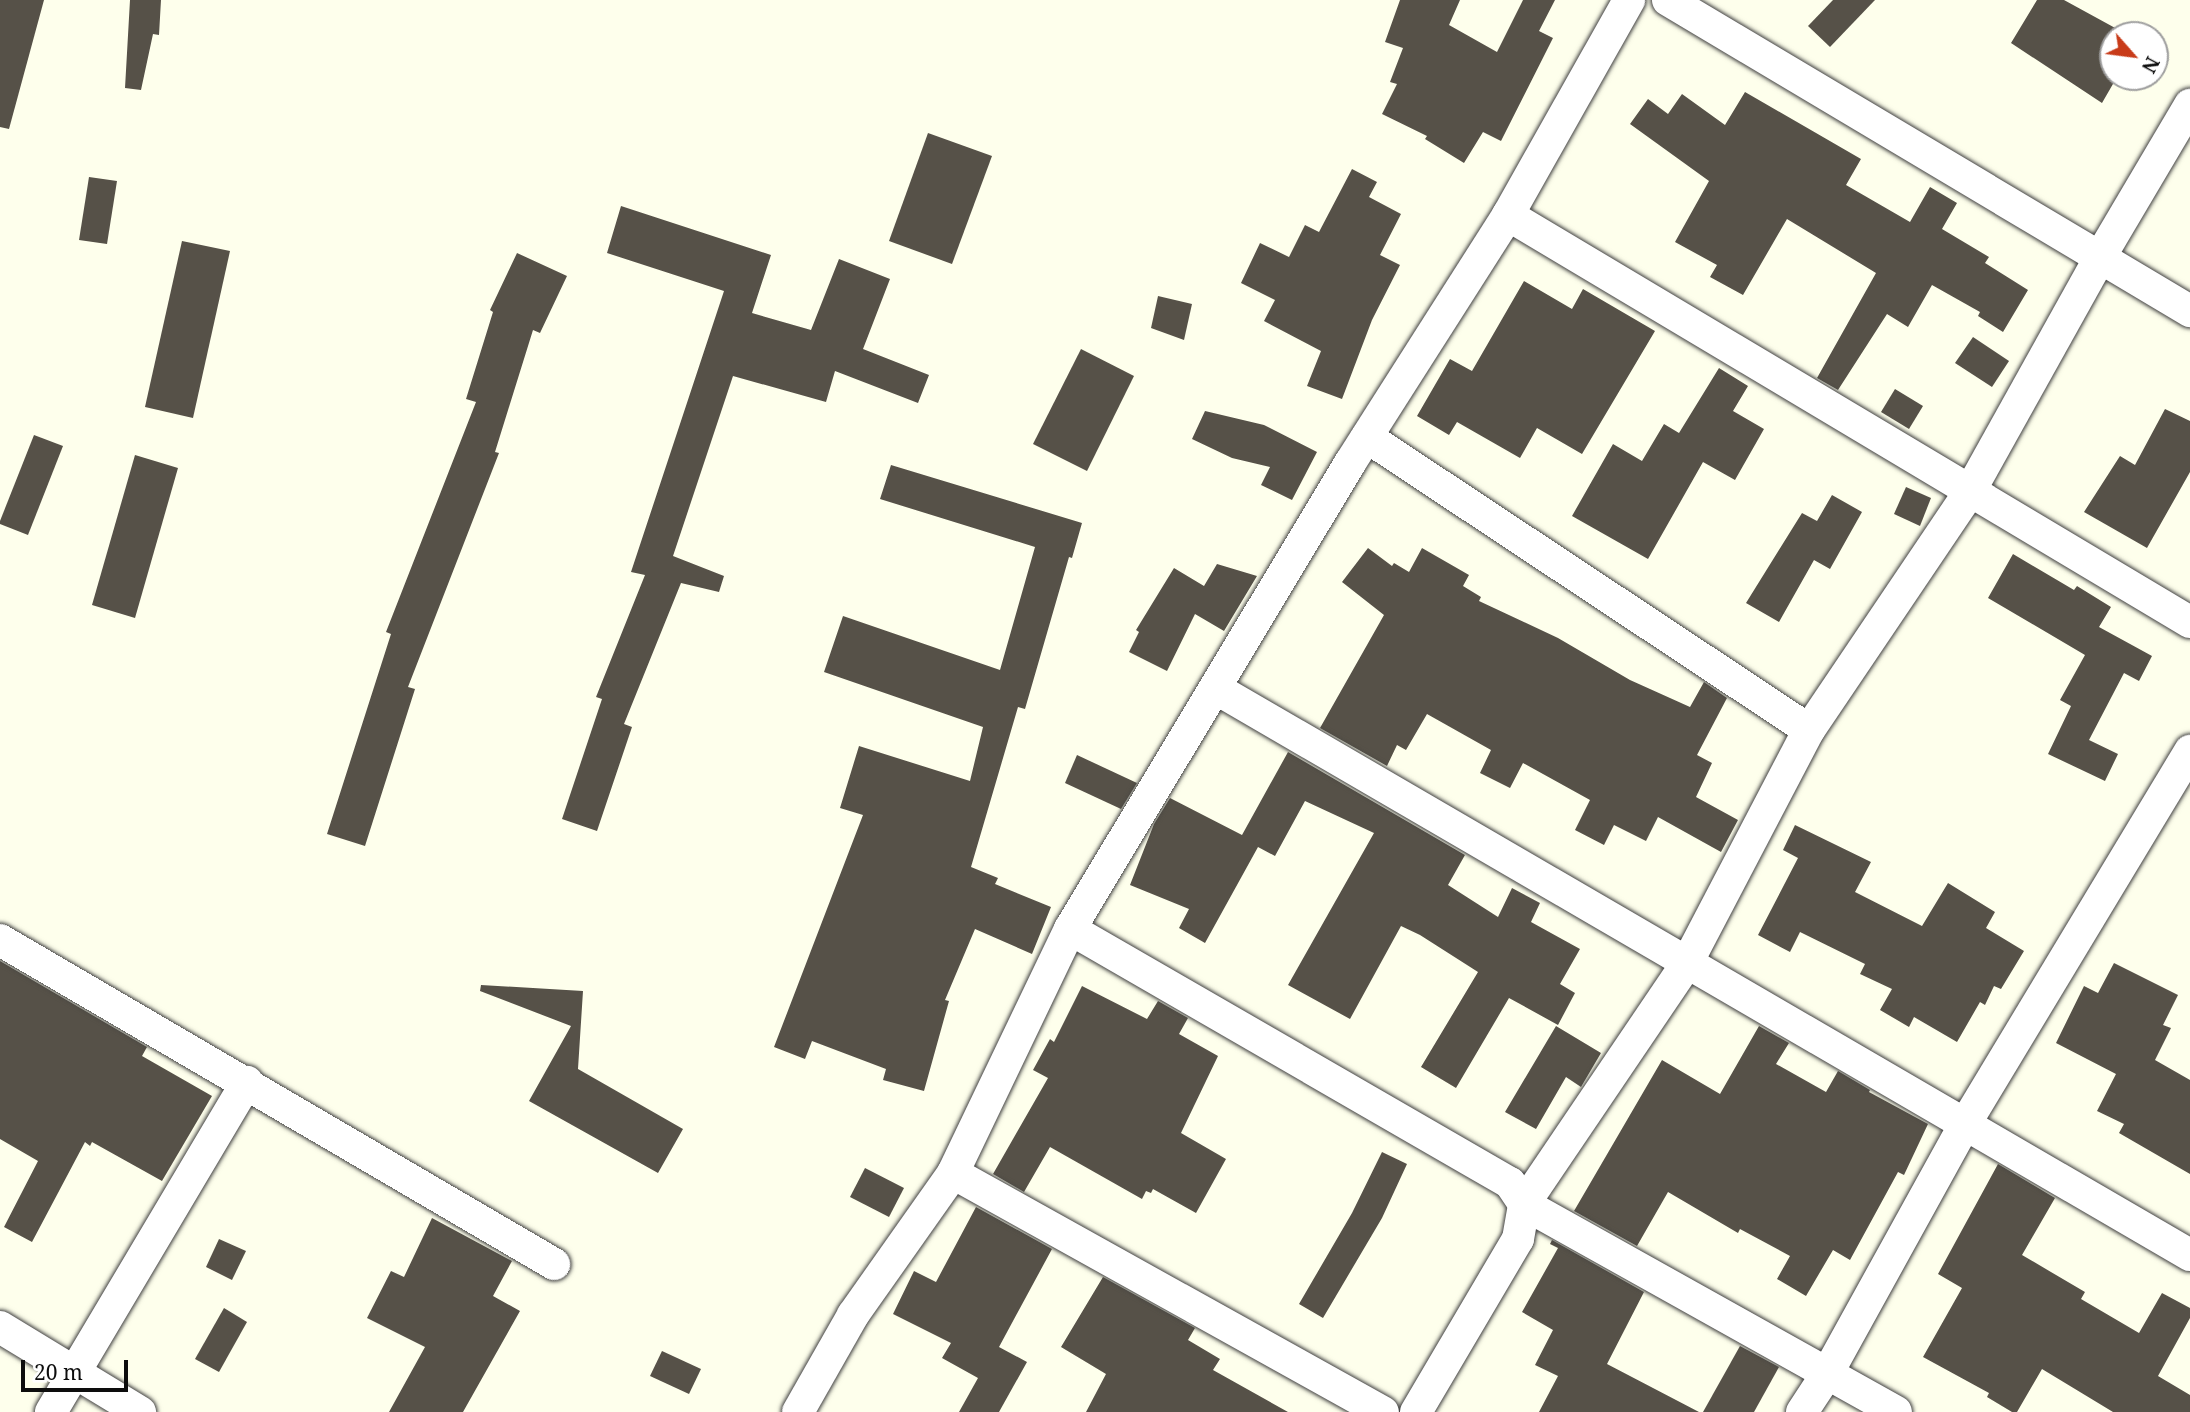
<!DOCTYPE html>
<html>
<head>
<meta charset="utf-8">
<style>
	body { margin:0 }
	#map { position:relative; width:2190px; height:1412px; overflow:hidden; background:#feffec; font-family:"Noto Serif",serif }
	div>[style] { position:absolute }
	.building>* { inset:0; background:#565148 }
	.roads { filter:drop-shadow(0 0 2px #404040) drop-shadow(0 0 2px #404040) }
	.minor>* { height:32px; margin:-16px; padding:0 16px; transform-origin:16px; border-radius:16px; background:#fff }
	span { translate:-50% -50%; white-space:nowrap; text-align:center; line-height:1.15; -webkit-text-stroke:7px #fff; paint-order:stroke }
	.north { position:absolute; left:2099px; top:21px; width:70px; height:70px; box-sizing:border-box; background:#fff; border:2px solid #9e9e9e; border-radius:50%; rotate:118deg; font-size:19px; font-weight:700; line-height:28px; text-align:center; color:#0d0d0d }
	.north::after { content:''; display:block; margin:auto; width:24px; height:32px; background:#c83b19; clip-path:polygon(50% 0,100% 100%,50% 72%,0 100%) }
	.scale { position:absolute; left:21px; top:1360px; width:107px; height:32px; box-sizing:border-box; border:4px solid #0d0d0d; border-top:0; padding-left:9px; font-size:21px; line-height:24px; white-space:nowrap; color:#0d0d0d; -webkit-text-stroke:5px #fff; paint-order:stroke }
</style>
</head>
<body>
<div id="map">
	<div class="building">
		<div style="clip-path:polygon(0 0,44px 0,9px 129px,0 127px)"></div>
		<div style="clip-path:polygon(130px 0,161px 0,159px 35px,153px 34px,141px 90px,125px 88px)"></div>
		<div style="clip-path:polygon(1400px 0,1460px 0,1449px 25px,1497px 52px,1523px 0,1555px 0,1539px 31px,1553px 38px,1501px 141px,1483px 132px,1464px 163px,1425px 139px,1427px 136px,1382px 114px,1397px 84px,1390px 82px,1403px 48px,1385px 42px)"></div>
		<div style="clip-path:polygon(1833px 0,1875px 0,1830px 47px,1808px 26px)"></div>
		<div style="clip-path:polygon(2037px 0,2064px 0,2128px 35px,2113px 35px,2113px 77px,2117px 77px,2102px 103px,2011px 43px)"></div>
		<div style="clip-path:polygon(1745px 92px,1861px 159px,1846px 185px,1910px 222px,1930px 187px,1957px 203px,1942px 229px,1989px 257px,1985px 263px,2028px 290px,2003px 332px,1978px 316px,1980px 312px,1932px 285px,1908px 327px,1887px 314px,1838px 390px,1817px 378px,1876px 273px,1787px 219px,1743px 295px,1710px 277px,1717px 265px,1675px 242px,1709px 181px,1630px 124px,1648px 99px,1668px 114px,1682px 94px,1725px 125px)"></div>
		<div style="clip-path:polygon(928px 133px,992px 156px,952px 264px,889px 241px)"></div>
		<div style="clip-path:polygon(1352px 169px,1377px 182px,1369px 197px,1401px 214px,1380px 255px,1400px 265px,1372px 320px,1342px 399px,1307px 386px,1321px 351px,1264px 321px,1275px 300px,1241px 283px,1260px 243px,1289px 257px,1305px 225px,1319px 232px)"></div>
		<div style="clip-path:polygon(89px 177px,117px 181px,107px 244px,79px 240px)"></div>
		<div style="clip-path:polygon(621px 206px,771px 255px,752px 313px,811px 330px,839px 259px,890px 279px,863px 349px,929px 375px,918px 403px,835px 371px,826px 402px,733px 376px,673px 556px,724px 576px,719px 592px,681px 583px,624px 724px,632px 727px,597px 831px,562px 819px,602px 699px,596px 697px,645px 575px,631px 572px,724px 291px,607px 253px)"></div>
		<div style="clip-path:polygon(182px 241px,230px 251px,193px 418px,145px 407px)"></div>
		<div style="clip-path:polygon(517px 253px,567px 276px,540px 333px,533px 330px,495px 452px,499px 453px,408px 687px,415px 689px,365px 846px,327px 834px,391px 634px,386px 632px,476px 402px,466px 399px,493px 312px,490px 310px)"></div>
		<div style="clip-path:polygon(1524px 281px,1572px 309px,1583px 289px,1655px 331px,1582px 454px,1537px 428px,1520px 458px,1457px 422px,1449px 435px,1417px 416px,1450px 359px,1472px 371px)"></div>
		<div style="clip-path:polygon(1158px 296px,1192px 304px,1184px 340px,1151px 328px)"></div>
		<div style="clip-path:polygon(1973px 337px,2009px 361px,1992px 387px,1955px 363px)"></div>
		<div style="clip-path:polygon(1081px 349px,1134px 376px,1087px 471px,1033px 444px)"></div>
		<div style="clip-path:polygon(1719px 368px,1748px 386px,1733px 411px,1764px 429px,1735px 480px,1703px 462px,1648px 559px,1572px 516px,1613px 444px,1642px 461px,1664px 424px,1679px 433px)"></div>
		<div style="clip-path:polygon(1895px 389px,1923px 406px,1909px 429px,1881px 412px)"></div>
		<div style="clip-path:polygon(2165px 409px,2190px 421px,2190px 472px,2147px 548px,2084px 512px,2120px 456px,2135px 465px)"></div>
		<div style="clip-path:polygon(1205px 411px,1264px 425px,1317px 452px,1292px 500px,1261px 485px,1270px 467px,1232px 458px,1192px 439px)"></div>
		<div style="clip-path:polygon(34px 435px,63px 446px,28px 535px,0 524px,0 521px)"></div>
		<div style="clip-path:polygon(135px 455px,178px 468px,135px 618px,92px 605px)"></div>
		<div style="clip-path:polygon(891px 465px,1082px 523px,1072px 558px,1069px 557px,1025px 709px,1018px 707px,971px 867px,998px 878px,995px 884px,1051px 907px,1032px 954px,975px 929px,945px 1000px,949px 1001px,924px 1091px,883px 1080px,886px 1069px,812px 1041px,805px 1059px,774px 1047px,863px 815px,840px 808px,859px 746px,970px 781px,983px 727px,824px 672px,843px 616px,1000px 670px,1035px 547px,880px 499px)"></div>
		<div style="clip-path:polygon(1906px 487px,1931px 498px,1920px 526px,1894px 514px)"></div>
		<div style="clip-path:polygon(1832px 495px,1862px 512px,1830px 569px,1814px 560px,1779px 622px,1746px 603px,1802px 513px,1817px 521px)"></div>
		<div style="clip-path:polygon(1368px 548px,1392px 566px,1394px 563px,1409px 572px,1422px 548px,1469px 575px,1463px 586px,1481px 597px,1479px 601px,1558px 638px,1630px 680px,1690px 707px,1704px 682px,1727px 698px,1697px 755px,1712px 763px,1696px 797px,1738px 820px,1721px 852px,1658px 817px,1646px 841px,1614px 825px,1604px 845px,1575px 830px,1590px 800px,1523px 763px,1510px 788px,1480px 773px,1491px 750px,1427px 714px,1406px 750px,1397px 745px,1387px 766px,1320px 728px,1384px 615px,1342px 582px)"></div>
		<div style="clip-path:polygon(2013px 554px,2074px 590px,2077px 586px,2111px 607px,2099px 627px,2152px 656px,2139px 681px,2124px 673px,2089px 740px,2118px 754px,2105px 781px,2048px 754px,2071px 706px,2060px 700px,2085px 655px,1988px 598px)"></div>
		<div style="clip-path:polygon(1217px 564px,1257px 576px,1224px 631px,1195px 614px,1167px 671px,1129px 652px,1139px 632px,1136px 630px,1174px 568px,1204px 586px)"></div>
		<div style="clip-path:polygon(1288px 752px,1465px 855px,1448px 885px,1498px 917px,1512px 888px,1540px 903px,1531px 922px,1580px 949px,1560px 984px,1575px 993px,1558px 1025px,1509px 998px,1456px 1088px,1421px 1067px,1478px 972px,1420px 935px,1401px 926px,1350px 1019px,1288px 985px,1374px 833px,1305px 801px,1275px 856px,1258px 847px,1205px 943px,1179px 928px,1189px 909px,1130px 885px,1154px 824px,1170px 798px,1242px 835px)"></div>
		<div style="clip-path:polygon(1077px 755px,1137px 783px,1121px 809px,1065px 783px)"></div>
		<div style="clip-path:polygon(1795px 825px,1871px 862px,1855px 892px,1922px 926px,1948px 883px,1995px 912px,1986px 928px,2024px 951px,2001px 989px,1994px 986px,1985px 1005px,1980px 1002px,1957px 1042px,1914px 1017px,1909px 1027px,1880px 1010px,1892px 989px,1860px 974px,1865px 964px,1800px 932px,1790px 952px,1758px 935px,1798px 858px,1783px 850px)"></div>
		<div style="clip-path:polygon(0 961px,147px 1047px,142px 1056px,212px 1096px,162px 1181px,92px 1142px,90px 1146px,85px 1142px,32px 1242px,4px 1227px,38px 1161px,0 1139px)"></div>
		<div style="clip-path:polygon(2114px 963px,2178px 995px,2163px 1025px,2171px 1028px,2155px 1060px,2190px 1080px,2190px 1174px,2119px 1133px,2124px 1124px,2097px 1111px,2116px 1074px,2056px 1043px,2084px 986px,2098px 993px)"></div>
		<div style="clip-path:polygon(481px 985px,583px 991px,578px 1069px,683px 1129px,658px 1173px,529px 1101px,571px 1026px,480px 991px)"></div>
		<div style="clip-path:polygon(1082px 986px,1147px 1019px,1158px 1001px,1188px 1018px,1179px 1034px,1218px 1056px,1181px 1133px,1226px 1159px,1196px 1213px,1153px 1189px,1151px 1193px,1146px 1191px,1142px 1199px,1050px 1147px,1024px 1192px,993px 1174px,1048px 1078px,1033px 1070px,1050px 1039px,1054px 1042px)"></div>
		<div style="clip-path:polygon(1556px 1026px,1601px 1053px,1581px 1087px,1566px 1077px,1536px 1129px,1505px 1112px)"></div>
		<div style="clip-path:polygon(1759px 1026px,1789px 1043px,1776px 1064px,1826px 1092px,1838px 1071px,1870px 1090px,1869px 1092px,1928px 1124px,1904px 1175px,1898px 1172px,1850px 1260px,1833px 1250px,1806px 1296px,1777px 1279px,1790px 1256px,1740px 1229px,1738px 1233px,1668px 1192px,1637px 1246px,1574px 1211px,1662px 1060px,1720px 1094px)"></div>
		<div style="clip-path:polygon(1382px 1152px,1407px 1164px,1382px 1218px,1323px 1318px,1299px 1304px,1352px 1213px)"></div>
		<div style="clip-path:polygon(1998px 1164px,2055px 1198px,2022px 1255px,2085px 1292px,2081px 1299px,2139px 1333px,2162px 1293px,2190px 1308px,2190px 1318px,2158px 1376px,2190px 1395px,2190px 1412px,2113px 1412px,2042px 1369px,2017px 1412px,2012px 1412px,1987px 1397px,1989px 1393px,1923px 1357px,1962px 1288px,1938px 1274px)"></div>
		<div style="clip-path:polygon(865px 1168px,904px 1188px,889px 1217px,850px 1197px)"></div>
		<div style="clip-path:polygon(976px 1207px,1052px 1249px,999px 1347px,1027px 1362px,999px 1412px,959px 1412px,978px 1378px,942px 1358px,951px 1343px,893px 1314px,914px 1271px,936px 1282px)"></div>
		<div style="clip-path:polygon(432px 1218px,512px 1261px,493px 1296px,520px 1311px,463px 1412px,389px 1412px,425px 1347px,367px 1318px,391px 1271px,404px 1277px)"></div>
		<div style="clip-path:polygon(219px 1239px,246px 1251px,232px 1280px,206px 1267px)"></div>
		<div style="clip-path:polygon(1552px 1240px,1644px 1292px,1607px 1364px,1699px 1412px,1539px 1412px,1558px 1376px,1535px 1365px,1553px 1330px,1522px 1312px,1558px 1248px,1550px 1244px)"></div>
		<div style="clip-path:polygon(1103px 1277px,1195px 1328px,1188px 1340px,1220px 1359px,1213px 1370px,1288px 1412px,1086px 1412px,1106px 1374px,1061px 1347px)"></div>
		<div style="clip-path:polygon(224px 1308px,247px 1322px,219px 1372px,195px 1359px)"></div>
		<div style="clip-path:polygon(1740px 1346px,1779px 1367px,1754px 1412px,1703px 1412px)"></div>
		<div style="clip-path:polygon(662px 1351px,701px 1369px,689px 1394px,650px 1376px)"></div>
	</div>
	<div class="roads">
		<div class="minor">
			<div style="left:1668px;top:0;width:608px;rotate:30.79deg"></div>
			<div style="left:1508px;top:215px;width:794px;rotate:30.83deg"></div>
			<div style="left:1367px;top:437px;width:530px;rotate:33.54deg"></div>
			<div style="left:1215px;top:688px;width:1128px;rotate:30.18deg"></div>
			<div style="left:1070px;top:929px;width:508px;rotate:30deg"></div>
			<div style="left:1510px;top:1183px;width:25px;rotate:56deg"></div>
			<div style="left:1524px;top:1204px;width:426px;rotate:29.2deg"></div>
			<div style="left:0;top:940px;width:642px;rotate:30.32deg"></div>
			<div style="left:953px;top:1173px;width:492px;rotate:29.1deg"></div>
			<div style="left:0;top:1327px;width:164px;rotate:31.3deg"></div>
			<div style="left:51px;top:1412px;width:384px;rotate:-59.3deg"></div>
			<div style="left:798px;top:1412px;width:112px;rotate:-60.4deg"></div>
			<div style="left:853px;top:1315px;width:174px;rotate:-54.8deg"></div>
			<div style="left:953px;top:1173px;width:271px;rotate:-64.4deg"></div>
			<div style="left:1070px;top:929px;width:544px;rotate:-59deg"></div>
			<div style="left:1350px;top:463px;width:294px;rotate:-57.5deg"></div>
			<div style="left:1508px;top:215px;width:247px;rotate:-60.6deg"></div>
			<div style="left:1416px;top:1412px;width:201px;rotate:-59.5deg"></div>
			<div style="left:1518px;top:1239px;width:36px;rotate:-80deg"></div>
			<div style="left:1524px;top:1204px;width:291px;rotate:-55.9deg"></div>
			<div style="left:1687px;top:963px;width:263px;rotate:-62.4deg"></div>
			<div style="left:1809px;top:730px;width:288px;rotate:-56deg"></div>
			<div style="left:1970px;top:491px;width:268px;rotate:-60.9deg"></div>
			<div style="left:2100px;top:257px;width:177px;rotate:-59.4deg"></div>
			<div style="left:1802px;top:1412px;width:45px;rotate:-56.7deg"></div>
			<div style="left:1827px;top:1374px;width:286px;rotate:-61.1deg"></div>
			<div style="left:1965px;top:1124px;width:436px;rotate:-58.9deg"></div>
		</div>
	</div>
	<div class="north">N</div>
	<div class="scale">20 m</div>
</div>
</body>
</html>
